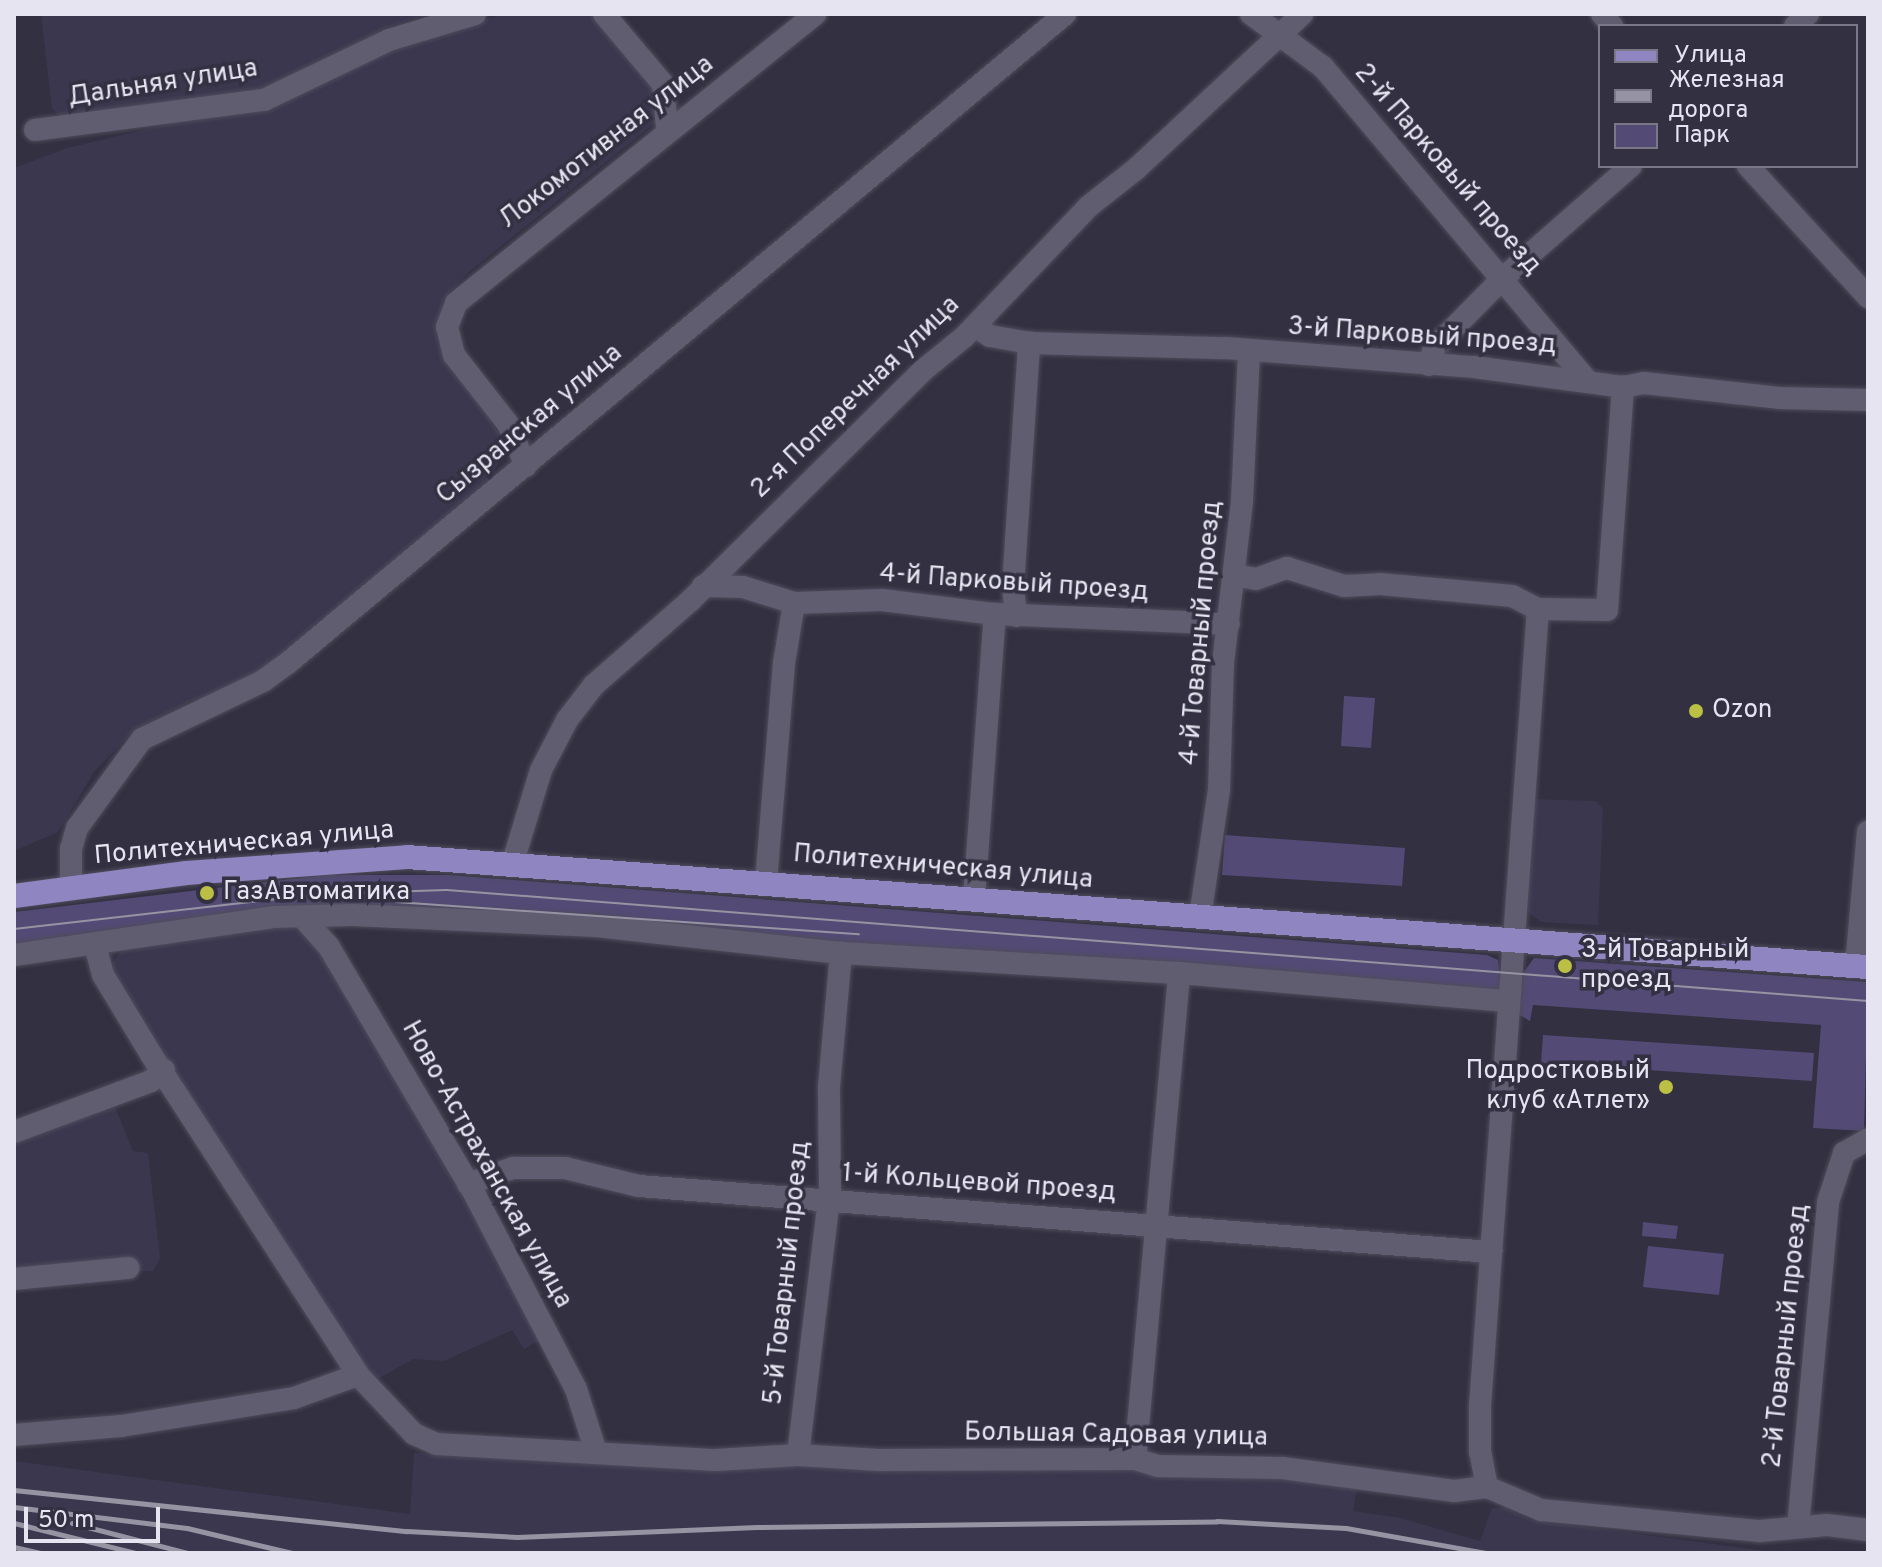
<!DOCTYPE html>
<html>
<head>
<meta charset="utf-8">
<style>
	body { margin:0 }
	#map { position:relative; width:1882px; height:1567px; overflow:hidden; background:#323041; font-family:Overpass,sans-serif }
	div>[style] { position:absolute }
	.built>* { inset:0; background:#3b374f }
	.green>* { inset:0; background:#534b75 }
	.roads { filter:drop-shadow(0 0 2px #4f4c5b) drop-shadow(0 0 2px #4f4c5b) }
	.minor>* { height:22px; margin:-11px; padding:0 11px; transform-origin:11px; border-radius:11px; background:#605d71 }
	.major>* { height:24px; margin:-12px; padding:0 12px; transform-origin:12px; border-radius:12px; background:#8f85c1 }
	.tram>* { height:2px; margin:-1px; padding:0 1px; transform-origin:1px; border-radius:1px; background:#9694a2 }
	.rail>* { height:5px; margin:-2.5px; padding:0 2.5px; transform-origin:2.5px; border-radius:2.5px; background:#9694a2 }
	.dots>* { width:22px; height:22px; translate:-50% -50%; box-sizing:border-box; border:4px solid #323041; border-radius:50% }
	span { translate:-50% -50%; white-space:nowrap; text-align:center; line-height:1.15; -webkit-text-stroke:7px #323041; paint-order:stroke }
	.street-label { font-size:26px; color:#e5e4f0 }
	.poi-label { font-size:26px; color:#e5e4f0 }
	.left { translate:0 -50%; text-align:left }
	.right { translate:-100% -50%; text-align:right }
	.frame { position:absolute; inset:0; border:16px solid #e5e4f0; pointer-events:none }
	.legend { position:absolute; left:1598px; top:24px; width:260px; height:144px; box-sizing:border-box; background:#323041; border:2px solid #7a7887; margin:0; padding:10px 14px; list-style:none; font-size:24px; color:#e5e4f0 }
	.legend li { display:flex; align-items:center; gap:16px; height:40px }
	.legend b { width:40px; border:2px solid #7a7887 }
	.scale { position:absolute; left:24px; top:1507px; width:136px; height:36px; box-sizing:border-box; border:4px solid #e5e4f0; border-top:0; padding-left:10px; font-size:24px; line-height:28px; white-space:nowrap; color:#e5e4f0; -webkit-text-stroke:6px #323041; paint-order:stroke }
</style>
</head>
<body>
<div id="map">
	<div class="built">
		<div style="clip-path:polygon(41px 14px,428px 14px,390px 26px,290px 80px,250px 93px,61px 117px,52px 109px)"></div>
		<div style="clip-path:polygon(502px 14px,593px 14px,656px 90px,659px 110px,655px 123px,470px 271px,445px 297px,436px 335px,442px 352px,498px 431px,500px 459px,490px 479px,292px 649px,236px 687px,187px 703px,134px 730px,94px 772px,58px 832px,14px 851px,14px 168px,67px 148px,198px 117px)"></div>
		<div style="clip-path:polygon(1532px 799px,1596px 801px,1603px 809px,1598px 925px,1542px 922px,1528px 913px)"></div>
		<div style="clip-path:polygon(292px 927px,321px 950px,543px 1338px,524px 1349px,512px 1330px,444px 1361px,413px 1359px,374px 1381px,113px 974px,113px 962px,126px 945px,183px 934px)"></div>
		<div style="clip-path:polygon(113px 1102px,133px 1151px,148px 1153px,160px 1258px,153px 1271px,14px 1275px,14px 1136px)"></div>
		<div style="clip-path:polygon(414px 1453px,716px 1464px,1136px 1468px,1281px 1476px,1357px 1487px,1353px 1511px,1400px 1518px,1480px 1541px,1492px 1508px,1507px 1508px,1530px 1520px,1781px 1553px,14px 1553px,14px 1461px,410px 1514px)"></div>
	</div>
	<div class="green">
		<div style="clip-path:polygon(1344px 696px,1375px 698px,1371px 748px,1341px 746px)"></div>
		<div style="clip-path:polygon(1225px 835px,1405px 848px,1402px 886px,1222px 875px)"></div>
		<div style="clip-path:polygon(325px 875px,448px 875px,1487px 955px,1498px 960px,1501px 986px,1495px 994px,445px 912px,14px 945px,14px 912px)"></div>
		<div style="clip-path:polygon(1534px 958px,1868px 982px,1864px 1131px,1813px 1128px,1821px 1025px,1533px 1005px,1530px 1021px,1518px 1014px,1523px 973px)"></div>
		<div style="clip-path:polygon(1543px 1035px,1814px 1053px,1812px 1081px,1541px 1063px)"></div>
		<div style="clip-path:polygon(1643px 1222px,1678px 1226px,1676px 1239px,1642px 1236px)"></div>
		<div style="clip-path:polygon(1648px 1246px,1724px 1254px,1719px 1295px,1643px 1287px)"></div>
	</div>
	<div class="roads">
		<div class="minor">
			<div style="left:604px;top:14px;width:92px;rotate:49.9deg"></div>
			<div style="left:663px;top:84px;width:44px;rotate:84.8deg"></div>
			<div style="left:1251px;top:14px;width:89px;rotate:36.4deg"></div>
			<div style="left:1323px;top:67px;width:407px;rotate:49.9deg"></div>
			<div style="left:1602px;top:14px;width:16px;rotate:50deg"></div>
			<div style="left:1795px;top:26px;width:18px;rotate:-43deg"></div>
			<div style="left:35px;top:130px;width:231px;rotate:-7.5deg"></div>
			<div style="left:264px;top:100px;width:139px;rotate:-25.6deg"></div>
			<div style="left:389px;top:40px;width:90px;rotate:-16.8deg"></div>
			<div style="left:1748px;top:166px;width:178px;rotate:47.5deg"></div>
			<div style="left:975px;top:326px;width:18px;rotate:34deg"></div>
			<div style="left:990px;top:336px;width:40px;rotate:10deg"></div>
			<div style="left:1029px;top:343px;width:197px;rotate:1.5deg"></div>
			<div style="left:1226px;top:348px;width:249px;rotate:4.4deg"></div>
			<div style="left:1474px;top:367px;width:150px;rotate:7.6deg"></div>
			<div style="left:1623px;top:387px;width:21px;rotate:-11deg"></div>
			<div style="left:1644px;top:383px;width:136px;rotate:6.3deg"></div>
			<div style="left:1779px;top:398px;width:89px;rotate:1.3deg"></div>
			<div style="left:1429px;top:365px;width:18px;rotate:-74deg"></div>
			<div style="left:1434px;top:348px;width:98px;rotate:-45.4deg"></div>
			<div style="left:1503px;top:278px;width:170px;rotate:-41.2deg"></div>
			<div style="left:526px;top:466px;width:46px;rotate:-113.2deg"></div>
			<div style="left:508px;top:424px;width:88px;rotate:-128deg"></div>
			<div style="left:454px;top:355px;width:29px;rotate:-104deg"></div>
			<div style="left:447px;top:327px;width:26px;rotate:-69deg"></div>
			<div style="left:456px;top:303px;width:461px;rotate:-38.8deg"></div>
			<div style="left:1234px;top:575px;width:22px;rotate:10deg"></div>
			<div style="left:1256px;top:579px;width:33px;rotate:-20deg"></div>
			<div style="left:1287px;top:568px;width:60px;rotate:17.5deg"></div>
			<div style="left:1344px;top:586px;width:36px;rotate:-3deg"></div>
			<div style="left:1380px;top:584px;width:133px;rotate:5.2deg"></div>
			<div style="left:1512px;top:596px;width:29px;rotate:27deg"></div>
			<div style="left:1538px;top:609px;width:69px;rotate:0.8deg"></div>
			<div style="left:1607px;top:610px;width:224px;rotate:-85.9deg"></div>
			<div style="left:703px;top:586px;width:40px;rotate:1.4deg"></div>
			<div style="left:743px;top:587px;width:53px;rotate:17.4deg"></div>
			<div style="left:794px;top:603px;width:88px;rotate:-2deg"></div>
			<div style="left:882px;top:600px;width:114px;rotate:7.1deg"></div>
			<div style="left:995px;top:614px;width:234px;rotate:2.4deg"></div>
			<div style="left:1016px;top:616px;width:30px;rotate:-96deg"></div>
			<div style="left:1013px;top:586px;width:244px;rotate:-86.2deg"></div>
			<div style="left:512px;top:865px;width:99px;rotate:-73deg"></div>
			<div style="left:541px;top:770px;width:56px;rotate:-62.5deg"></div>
			<div style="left:567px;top:720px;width:44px;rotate:-52.4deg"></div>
			<div style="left:594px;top:685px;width:129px;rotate:-41.2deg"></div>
			<div style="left:691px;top:600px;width:324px;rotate:-44.7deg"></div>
			<div style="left:921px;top:372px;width:55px;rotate:-39.1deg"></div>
			<div style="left:964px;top:337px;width:181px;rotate:-46.3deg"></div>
			<div style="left:1089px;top:206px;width:60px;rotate:-38.2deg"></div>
			<div style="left:1136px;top:169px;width:227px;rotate:-43deg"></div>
			<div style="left:766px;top:882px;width:220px;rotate:-85.3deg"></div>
			<div style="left:784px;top:663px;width:61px;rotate:-80.5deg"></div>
			<div style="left:71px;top:888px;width:39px;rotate:-90deg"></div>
			<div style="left:71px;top:849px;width:22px;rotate:-74deg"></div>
			<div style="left:77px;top:828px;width:110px;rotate:-53.9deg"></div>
			<div style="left:142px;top:739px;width:134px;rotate:-25.6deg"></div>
			<div style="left:263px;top:681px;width:32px;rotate:-36deg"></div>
			<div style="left:289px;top:662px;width:1011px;rotate:-39.86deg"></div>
			<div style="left:974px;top:898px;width:285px;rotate:-85.8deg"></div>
			<div style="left:1200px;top:917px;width:128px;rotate:-81.5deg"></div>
			<div style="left:1219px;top:790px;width:127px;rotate:-88.2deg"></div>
			<div style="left:1223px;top:663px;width:163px;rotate:-83.3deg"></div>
			<div style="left:1242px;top:501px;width:148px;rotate:-87.3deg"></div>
			<div style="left:303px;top:918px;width:39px;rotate:48deg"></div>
			<div style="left:329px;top:947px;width:290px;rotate:59.5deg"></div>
			<div style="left:476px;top:1197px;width:216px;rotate:62.5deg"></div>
			<div style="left:576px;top:1389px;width:66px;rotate:72.4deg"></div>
			<div style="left:95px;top:945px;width:31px;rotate:75deg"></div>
			<div style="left:103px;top:975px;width:95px;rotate:58.8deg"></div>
			<div style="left:152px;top:1056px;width:380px;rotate:57.1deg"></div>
			<div style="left:358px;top:1375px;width:81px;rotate:46.5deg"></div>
			<div style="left:414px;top:1434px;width:24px;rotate:24deg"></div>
			<div style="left:436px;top:1444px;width:280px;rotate:3.3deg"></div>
			<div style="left:716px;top:1460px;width:82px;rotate:-3.5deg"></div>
			<div style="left:798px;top:1455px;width:81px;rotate:3.5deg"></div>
			<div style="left:879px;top:1460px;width:256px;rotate:-0.2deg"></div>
			<div style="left:1135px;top:1459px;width:24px;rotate:17deg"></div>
			<div style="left:1158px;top:1466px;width:124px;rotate:0.9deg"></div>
			<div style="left:1282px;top:1468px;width:174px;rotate:7.6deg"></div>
			<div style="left:1454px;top:1491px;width:33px;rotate:-7deg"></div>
			<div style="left:1487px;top:1487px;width:59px;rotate:23.1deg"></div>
			<div style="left:1541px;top:1510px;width:220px;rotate:5.5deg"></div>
			<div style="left:1760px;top:1531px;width:67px;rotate:-5.1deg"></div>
			<div style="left:1827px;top:1525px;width:41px;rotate:7deg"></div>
			<div style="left:14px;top:955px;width:262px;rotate:-8.3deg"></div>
			<div style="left:273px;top:917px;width:79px;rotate:-1.5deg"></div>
			<div style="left:352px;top:915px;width:244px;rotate:2.6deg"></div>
			<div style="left:596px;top:926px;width:246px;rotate:6.3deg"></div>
			<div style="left:841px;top:953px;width:339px;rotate:3.4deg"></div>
			<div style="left:1179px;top:973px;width:330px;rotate:4.9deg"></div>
			<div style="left:1856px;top:966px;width:135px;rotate:-84.9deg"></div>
			<div style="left:14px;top:1132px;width:146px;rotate:-20.4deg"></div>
			<div style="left:151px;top:1081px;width:17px;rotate:-40deg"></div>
			<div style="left:468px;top:1184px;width:48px;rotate:-19.6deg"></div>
			<div style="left:513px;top:1168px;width:52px"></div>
			<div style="left:565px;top:1168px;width:76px;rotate:13.7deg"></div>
			<div style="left:639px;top:1186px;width:855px;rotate:4.43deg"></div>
			<div style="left:14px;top:1279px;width:115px;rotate:-5.5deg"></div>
			<div style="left:14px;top:1435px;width:107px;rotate:-4.8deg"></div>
			<div style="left:121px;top:1426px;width:175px;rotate:-9.2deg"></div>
			<div style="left:294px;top:1398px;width:68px;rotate:-19.8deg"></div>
			<div style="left:798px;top:1455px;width:267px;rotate:-83.1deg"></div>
			<div style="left:830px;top:1190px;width:103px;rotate:-90.6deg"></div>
			<div style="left:829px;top:1087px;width:135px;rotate:-84.9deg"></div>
			<div style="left:1135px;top:1459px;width:488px;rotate:-84.8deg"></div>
			<div style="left:1487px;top:1487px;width:36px;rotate:-101deg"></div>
			<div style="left:1480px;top:1452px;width:46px;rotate:-90deg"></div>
			<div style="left:1480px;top:1406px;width:799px;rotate:-85.84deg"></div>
			<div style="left:1798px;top:1527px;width:326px;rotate:-84.7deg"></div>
			<div style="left:1828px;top:1202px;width:52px;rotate:-71.9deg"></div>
			<div style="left:1844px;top:1153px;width:28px;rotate:-30deg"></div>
		</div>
		<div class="major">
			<div style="left:14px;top:896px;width:174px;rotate:-7.6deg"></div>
			<div style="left:186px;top:873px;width:222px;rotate:-4.1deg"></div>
			<div style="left:407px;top:857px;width:1465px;rotate:4.31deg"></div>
		</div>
	</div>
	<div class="tram">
		<div style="left:396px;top:902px;width:464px;rotate:4deg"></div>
		<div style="left:14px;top:929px;width:311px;rotate:-6.5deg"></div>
		<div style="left:323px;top:894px;width:124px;rotate:-1.8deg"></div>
		<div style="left:447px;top:890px;width:1425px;rotate:4.47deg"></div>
	</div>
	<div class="rail">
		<div style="left:14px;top:1490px;width:395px;rotate:6deg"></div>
		<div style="left:407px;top:1531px;width:110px;rotate:3.1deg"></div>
		<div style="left:517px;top:1537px;width:240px;rotate:-2.4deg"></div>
		<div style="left:757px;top:1527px;width:460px;rotate:-0.7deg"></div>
		<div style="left:1217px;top:1521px;width:129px;rotate:3.1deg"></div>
		<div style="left:1346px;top:1528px;width:142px;rotate:10.1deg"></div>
		<div style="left:14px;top:1507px;width:174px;rotate:6.9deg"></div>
		<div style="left:187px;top:1528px;width:108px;rotate:13.4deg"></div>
		<div style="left:14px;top:1523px;width:126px;rotate:13.8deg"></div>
		<div style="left:72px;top:1523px;width:120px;rotate:14.5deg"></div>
		<div style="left:14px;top:1547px;width:28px;rotate:13deg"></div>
	</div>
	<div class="dots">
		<div style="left:1696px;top:711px;background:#bbc045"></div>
		<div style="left:207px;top:893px;background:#bbc045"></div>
		<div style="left:1565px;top:966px;background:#bbc045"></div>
		<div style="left:1666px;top:1087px;background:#bbc045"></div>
	</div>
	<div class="street-label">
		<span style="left:163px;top:84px;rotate:-9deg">Дальняя улица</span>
		<span style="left:607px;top:143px;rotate:-38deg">Локомотивная улица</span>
		<span style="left:1447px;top:170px;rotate:49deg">2-й Парковый проезд</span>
		<span style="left:1422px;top:337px;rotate:4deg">3-й Парковый проезд</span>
		<span style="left:856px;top:398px;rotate:-44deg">2-я Поперечная улица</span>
		<span style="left:530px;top:425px;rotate:-40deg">Сызранская улица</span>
		<span style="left:1014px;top:584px;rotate:4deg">4-й Парковый проезд</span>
		<span style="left:1202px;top:633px;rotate:-85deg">4-й Товарный проезд</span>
		<span style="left:244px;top:844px;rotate:-5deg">Политехническая улица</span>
		<span style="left:943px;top:868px;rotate:5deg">Политехническая улица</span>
		<span style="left:486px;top:1165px;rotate:61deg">Ново-Астраханская улица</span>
		<span style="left:979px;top:1184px;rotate:4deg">1-й Кольцевой проезд</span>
		<span style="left:788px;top:1273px;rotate:-84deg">5-й Товарный проезд</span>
		<span style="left:1787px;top:1336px;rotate:-84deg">2-й Товарный проезд</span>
		<span style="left:1116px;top:1436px;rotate:1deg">Большая Садовая улица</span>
	</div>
	<div class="poi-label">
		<span class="left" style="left:1712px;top:711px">Ozon</span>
		<span class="left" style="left:223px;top:893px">ГазАвтоматика</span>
		<span class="left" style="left:1581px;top:966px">3-й Товарный<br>проезд</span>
		<span class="right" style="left:1650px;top:1087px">Подростковый<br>клуб «Атлет»</span>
	</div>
	<div class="frame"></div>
	<ul class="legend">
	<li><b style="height:10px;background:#8f85c1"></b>Улица</li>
	<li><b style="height:10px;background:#9694a2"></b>Железная дорога</li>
	<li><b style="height:22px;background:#534b75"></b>Парк</li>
	</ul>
	<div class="scale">50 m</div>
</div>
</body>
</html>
